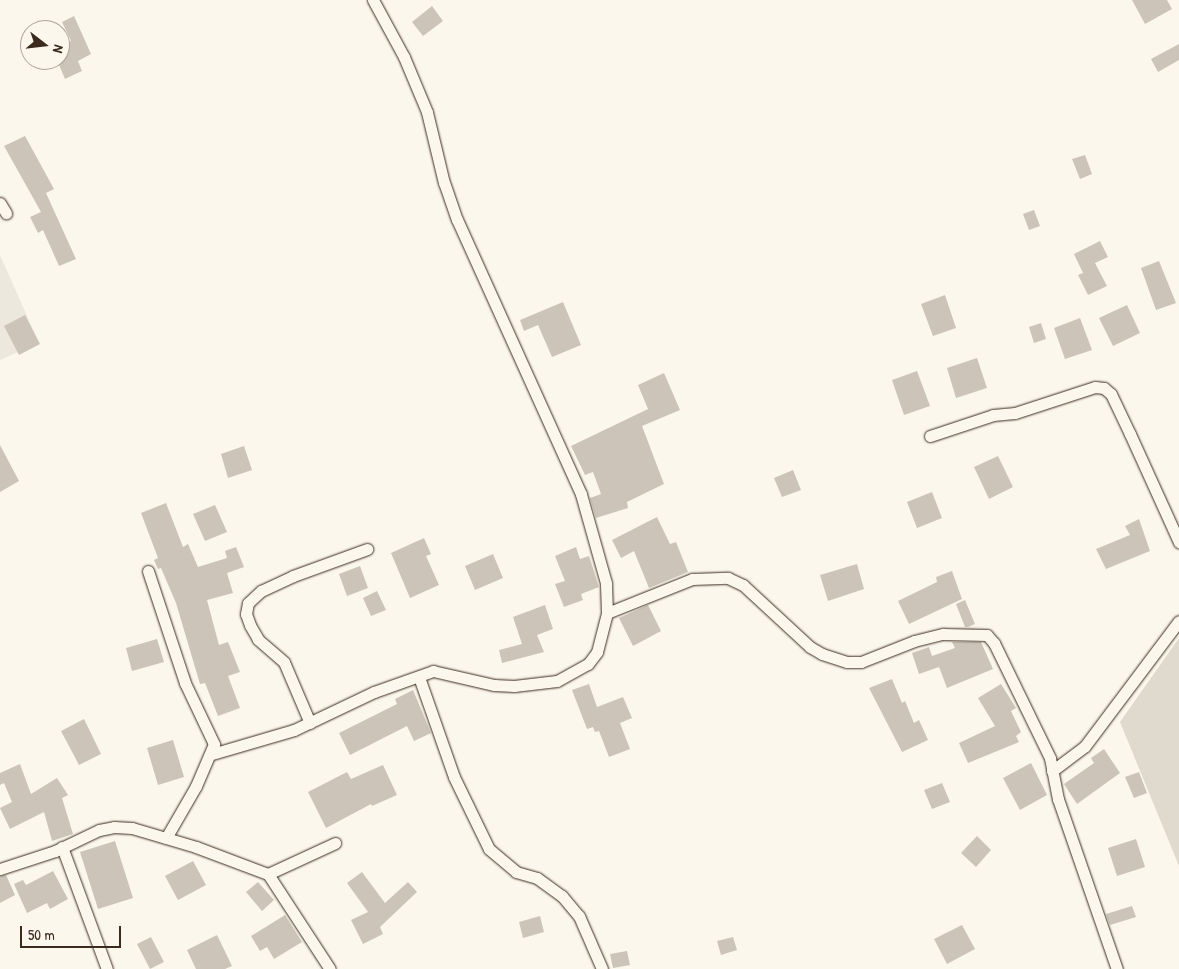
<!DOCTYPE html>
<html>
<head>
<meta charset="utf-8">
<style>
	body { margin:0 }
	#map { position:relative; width:1179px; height:969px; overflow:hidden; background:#fbf7ec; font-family:"Patrick Hand",sans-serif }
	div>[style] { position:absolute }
	.built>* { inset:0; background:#ede8dd }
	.green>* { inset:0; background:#dfd9ce }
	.building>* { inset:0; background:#ccc4b9 }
	.roads { filter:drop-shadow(0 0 1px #3b2a1e) drop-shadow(0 0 1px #3b2a1e) }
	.street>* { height:11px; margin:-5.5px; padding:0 5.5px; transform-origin:5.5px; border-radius:5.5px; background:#fbf7ec }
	span { translate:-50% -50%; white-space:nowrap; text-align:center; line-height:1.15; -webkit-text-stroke:4.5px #fbf7ec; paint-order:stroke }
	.north { position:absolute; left:20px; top:20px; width:50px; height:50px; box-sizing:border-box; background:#fbf7ec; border:1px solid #aea59a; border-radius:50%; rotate:106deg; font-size:14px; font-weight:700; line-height:20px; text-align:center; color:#3b2a1e }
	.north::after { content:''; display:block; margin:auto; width:18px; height:22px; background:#3b2a1e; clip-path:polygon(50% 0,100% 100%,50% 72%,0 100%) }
	.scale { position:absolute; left:20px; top:926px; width:101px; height:22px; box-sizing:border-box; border:2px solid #3b2a1e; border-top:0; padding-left:6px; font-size:15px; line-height:18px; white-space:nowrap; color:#3b2a1e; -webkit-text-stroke:4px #fbf7ec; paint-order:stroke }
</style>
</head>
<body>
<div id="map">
	<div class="built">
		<div style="clip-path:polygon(0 255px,39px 343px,0 360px)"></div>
	</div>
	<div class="green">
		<div style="clip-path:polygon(1179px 638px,1179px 866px,1120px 722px)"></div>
	</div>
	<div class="building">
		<div style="clip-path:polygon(1132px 0,1167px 0,1172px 9px,1145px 24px)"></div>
		<div style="clip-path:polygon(432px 6px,443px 21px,423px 36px,412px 22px)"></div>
		<div style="clip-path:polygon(74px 16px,91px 54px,78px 61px,82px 71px,65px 79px,57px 60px,60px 60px,60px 46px,71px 41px,62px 22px)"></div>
		<div style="clip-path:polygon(1179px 44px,1179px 60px,1158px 72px,1151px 59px)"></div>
		<div style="clip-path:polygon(25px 136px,54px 189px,46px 193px,76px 259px,59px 266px,43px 230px,38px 233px,30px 217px,41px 212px,4px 146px)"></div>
		<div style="clip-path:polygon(1085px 155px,1092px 174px,1080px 179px,1072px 159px)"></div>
		<div style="clip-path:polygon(1034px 210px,1040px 226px,1029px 230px,1023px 214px)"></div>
		<div style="clip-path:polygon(1100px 241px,1108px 257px,1095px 263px,1107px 286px,1088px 295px,1078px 275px,1083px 273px,1074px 254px)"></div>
		<div style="clip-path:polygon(1159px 261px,1176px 303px,1156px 310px,1141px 268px)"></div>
		<div style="clip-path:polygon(945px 295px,956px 328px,933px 336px,921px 304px)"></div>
		<div style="clip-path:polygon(563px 302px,581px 345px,552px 357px,538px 325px,524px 331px,520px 320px)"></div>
		<div style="clip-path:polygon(1127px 305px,1140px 333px,1113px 346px,1099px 318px)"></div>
		<div style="clip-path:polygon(25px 315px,40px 344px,19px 355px,4px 326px)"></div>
		<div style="clip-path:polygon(1080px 318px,1092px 350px,1065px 359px,1054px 328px)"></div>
		<div style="clip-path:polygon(1041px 323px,1046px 339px,1034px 343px,1029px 327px)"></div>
		<div style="clip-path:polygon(977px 358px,987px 388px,956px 398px,947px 368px)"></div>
		<div style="clip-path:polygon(917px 371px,930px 406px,904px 415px,892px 380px)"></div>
		<div style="clip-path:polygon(664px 373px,680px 410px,642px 426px,664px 484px,627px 502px,628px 508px,596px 518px,590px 498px,601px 494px,593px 472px,585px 475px,571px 446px,648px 409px,638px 385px)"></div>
		<div style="clip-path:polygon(0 445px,19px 481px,0 492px)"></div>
		<div style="clip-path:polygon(244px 446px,252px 470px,228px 478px,221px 454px)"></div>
		<div style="clip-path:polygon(998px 456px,1013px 487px,989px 499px,974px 467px)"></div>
		<div style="clip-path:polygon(793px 470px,801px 490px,782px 497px,774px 478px)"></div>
		<div style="clip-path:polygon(932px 492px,942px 518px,917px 528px,907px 502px)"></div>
		<div style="clip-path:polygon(166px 503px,183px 547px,188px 544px,198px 567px,227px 558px,225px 551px,236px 547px,244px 567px,227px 573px,233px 593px,207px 600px,219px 645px,228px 642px,240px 672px,228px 676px,240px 708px,218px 716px,205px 683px,200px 684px,176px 603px,161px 568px,158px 569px,154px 560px,158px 558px,141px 513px)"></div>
		<div style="clip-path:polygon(215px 505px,227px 532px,205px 541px,193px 514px)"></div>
		<div style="clip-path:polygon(657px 517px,670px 544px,676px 542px,688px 572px,649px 588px,634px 551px,621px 558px,612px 540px)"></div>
		<div style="clip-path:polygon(1139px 519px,1150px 551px,1106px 569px,1096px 549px,1130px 535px,1125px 526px)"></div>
		<div style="clip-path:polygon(424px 538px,431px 554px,426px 556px,439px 585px,410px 598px,391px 553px)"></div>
		<div style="clip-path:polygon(576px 547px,580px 559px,589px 556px,599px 587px,581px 594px,583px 600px,564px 607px,555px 584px,565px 581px,555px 556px)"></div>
		<div style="clip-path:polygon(493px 554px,503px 578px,475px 590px,465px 566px)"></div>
		<div style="clip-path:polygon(857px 564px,864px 589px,828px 601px,820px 575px)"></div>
		<div style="clip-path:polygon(360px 566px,368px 588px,347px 596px,339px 574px)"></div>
		<div style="clip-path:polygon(952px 571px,962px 599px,909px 624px,898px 601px,937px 582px,936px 577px)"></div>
		<div style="clip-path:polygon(377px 591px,386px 610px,371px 616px,363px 598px)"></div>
		<div style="clip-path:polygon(965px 600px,975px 624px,968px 627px,965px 627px,956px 604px)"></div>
		<div style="clip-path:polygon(545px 605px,553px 629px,537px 635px,544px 652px,502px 663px,499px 650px,522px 644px,513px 617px)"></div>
		<div style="clip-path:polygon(648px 605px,661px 631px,633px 646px,619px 618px)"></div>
		<div style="clip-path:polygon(157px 639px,164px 662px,132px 671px,126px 648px)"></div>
		<div style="clip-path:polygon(952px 642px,981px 642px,993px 669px,947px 688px,939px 667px,919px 674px,912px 653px,929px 647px,932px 656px,955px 648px)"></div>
		<div style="clip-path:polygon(892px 679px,902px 703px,905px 701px,914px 723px,919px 720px,928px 740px,902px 752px,869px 688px)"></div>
		<div style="clip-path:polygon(589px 684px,597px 707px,623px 697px,632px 718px,620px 723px,630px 749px,609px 757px,599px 731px,595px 732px,593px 727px,587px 729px,572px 690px)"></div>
		<div style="clip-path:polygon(1001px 684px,1016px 708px,1011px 711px,1021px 732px,1016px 736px,1019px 742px,968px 763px,959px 743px,995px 726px,978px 698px)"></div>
		<div style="clip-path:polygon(413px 690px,431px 733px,414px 741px,407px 726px,350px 755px,339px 733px,397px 704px,395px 699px)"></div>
		<div style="clip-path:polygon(84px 719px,101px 754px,79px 765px,61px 731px)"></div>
		<div style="clip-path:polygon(173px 740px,184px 777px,158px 785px,147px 748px)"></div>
		<div style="clip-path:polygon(1104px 749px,1120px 773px,1077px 804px,1064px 784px,1094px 763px,1091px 758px)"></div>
		<div style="clip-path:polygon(1031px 763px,1047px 795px,1020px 810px,1003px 778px)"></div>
		<div style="clip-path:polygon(20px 764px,31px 794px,57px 778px,68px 795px,62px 798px,73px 834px,52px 841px,44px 812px,10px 829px,0 808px,12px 802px,4px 783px,0 785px,0 773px)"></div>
		<div style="clip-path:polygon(383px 765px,397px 795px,372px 806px,371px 804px,326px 828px,308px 792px,347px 772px,351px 779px)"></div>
		<div style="clip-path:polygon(1139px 772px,1147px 793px,1134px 798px,1125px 777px)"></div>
		<div style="clip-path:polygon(942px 783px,950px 802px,932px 809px,924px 790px)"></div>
		<div style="clip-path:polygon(977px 836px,991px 850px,976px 867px,961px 853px)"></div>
		<div style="clip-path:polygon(1136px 839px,1145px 867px,1117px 876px,1108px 848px)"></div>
		<div style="clip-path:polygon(115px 841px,133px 898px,98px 909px,80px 852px)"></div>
		<div style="clip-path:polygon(193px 861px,206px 885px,178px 900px,165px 876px)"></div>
		<div style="clip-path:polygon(53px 871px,68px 899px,50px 909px,47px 903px,27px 913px,14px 884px,23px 880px,26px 885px)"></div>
		<div style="clip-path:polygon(362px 872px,385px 903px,408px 882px,417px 892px,380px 927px,383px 934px,363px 944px,351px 920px,368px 912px,347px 883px)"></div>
		<div style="clip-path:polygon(6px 875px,15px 895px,0 903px,0 876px)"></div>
		<div style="clip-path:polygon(258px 882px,274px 900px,262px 911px,246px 892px)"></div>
		<div style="clip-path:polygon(1132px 906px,1136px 917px,1110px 925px,1106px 914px)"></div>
		<div style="clip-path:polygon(285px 915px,302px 942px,274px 959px,267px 947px,260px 951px,251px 936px)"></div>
		<div style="clip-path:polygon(540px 916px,544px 932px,523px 938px,519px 922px)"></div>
		<div style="clip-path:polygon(962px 925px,975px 949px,947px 964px,934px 939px)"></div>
		<div style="clip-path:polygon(217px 935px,232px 966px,225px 969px,196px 969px,187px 950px)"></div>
		<div style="clip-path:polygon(151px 937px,164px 962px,150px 969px,137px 944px)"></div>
		<div style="clip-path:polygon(733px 937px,737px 950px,721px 955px,717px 941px)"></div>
		<div style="clip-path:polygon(627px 951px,630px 965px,613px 968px,610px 954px)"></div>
	</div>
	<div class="roads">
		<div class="street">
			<div style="left:0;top:203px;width:12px;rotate:59deg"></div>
			<div style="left:930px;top:436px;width:66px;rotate:-18.4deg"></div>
			<div style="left:993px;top:415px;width:22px;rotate:-5deg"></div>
			<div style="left:1015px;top:413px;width:84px;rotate:-18deg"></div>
			<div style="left:1095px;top:387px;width:9px;rotate:6deg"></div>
			<div style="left:1104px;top:388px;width:9px;rotate:41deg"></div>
			<div style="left:1111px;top:394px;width:44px;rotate:64.6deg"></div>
			<div style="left:1130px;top:434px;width:119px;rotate:65.6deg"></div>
			<div style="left:148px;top:571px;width:118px;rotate:71.7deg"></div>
			<div style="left:185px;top:683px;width:68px;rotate:64.6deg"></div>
			<div style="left:214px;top:744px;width:46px;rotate:113.2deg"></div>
			<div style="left:196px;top:786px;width:60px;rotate:120deg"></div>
			<div style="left:607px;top:613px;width:92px;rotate:-21.8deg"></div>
			<div style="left:692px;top:579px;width:36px;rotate:-2deg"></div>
			<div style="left:728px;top:578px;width:17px;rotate:25deg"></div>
			<div style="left:743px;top:585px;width:91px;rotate:42.8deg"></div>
			<div style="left:810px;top:647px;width:14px;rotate:30deg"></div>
			<div style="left:822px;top:654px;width:26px;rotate:18deg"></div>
			<div style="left:847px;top:662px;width:14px"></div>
			<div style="left:861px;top:662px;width:57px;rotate:-21.6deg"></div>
			<div style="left:914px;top:641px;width:30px;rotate:-14deg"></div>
			<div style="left:943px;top:634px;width:44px;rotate:1.3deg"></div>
			<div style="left:987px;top:635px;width:11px;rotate:49deg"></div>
			<div style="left:994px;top:643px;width:128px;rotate:64deg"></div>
			<div style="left:1050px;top:758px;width:42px;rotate:79deg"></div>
			<div style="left:1058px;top:799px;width:180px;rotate:70.9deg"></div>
			<div style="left:419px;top:677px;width:106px;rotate:70.7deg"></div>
			<div style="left:454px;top:777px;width:80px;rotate:64.1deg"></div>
			<div style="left:489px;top:849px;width:35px;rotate:40deg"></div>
			<div style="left:516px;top:872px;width:22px;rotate:16deg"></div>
			<div style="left:537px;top:878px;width:31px;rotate:36deg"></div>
			<div style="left:562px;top:896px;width:26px;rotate:50deg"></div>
			<div style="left:579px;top:916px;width:58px;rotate:66.5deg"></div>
			<div style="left:310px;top:723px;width:66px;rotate:-113.1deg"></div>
			<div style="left:284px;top:662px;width:35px;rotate:-139deg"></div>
			<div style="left:258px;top:639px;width:16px;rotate:-120deg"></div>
			<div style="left:250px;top:625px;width:12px;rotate:-110deg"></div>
			<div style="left:246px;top:614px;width:11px;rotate:-80deg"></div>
			<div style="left:248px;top:603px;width:18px;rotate:-43deg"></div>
			<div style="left:261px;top:591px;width:35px;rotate:-25deg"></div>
			<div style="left:293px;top:576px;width:79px;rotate:-20deg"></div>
			<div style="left:212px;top:754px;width:85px;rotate:-16.3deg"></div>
			<div style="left:294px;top:730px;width:89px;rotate:-25.4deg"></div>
			<div style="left:374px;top:692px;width:63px;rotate:-19.6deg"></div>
			<div style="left:433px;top:671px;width:63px;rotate:12.9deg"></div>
			<div style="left:494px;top:685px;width:20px;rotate:3deg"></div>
			<div style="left:514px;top:686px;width:43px;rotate:-6.6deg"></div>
			<div style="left:557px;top:681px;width:35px;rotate:-29deg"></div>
			<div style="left:588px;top:664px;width:15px;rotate:-53deg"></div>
			<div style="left:597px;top:652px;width:40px;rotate:-75.6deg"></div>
			<div style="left:607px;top:613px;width:30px;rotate:-92deg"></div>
			<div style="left:606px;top:583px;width:92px;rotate:-105.7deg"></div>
			<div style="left:581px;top:494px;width:301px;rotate:-114.3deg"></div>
			<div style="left:457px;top:220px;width:39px;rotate:-109deg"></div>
			<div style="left:444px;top:183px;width:73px;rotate:-103.5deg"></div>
			<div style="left:427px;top:112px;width:60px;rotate:-112.7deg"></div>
			<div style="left:404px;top:57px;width:65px;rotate:-118.5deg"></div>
			<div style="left:1052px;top:771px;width:41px;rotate:-37.1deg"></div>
			<div style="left:1085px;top:746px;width:156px;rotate:-53.1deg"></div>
			<div style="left:62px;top:847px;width:130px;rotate:69.8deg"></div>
			<div style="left:0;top:869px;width:58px;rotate:-18.1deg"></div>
			<div style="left:55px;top:851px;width:49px;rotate:-25.5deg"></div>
			<div style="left:99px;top:830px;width:15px;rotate:-11deg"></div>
			<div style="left:114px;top:827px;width:18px;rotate:3deg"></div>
			<div style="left:132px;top:828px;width:67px;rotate:16.5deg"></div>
			<div style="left:196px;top:847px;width:77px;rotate:20.6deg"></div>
			<div style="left:268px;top:874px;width:74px;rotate:-24.8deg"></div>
			<div style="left:268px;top:874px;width:113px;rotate:56.9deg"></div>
		</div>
	</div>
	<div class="north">N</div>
	<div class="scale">50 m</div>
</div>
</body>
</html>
